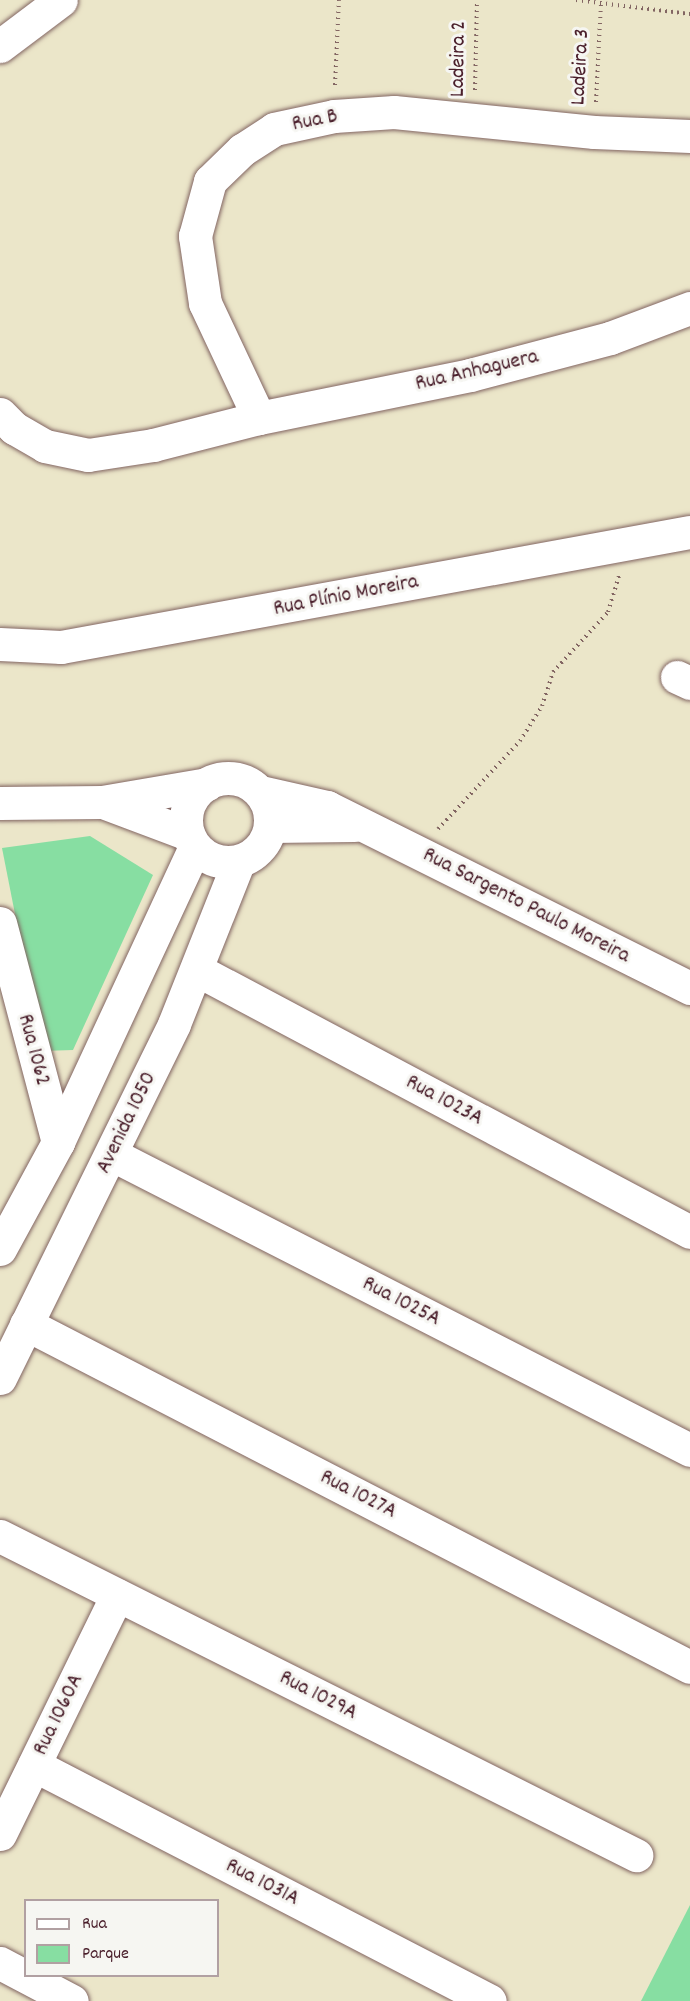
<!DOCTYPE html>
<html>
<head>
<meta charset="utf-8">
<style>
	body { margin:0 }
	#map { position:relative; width:690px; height:2001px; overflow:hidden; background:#ebe6c9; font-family:Dekko,sans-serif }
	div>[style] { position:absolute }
	.green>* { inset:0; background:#87dea2 }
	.path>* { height:4px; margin-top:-2px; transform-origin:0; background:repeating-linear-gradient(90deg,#826562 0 1.5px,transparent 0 6px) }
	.roads { filter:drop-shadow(0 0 2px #826562) drop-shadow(0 0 2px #826562) }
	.street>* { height:33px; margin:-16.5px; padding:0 16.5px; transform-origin:16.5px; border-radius:16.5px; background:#fff }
	.street>.ring { margin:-16.5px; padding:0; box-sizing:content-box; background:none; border:33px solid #fff; border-radius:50% }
	span { translate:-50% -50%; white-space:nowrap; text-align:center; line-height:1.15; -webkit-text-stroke:6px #f6f6f2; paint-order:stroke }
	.street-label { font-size:22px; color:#4a1f2b }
	.legend { position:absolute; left:24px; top:1899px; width:195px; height:78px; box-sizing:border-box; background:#f6f6f2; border:2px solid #b1a0a2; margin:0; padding:8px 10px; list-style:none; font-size:18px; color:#4a1f2b }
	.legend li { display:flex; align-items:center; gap:12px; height:30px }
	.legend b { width:30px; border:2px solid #b1a0a2 }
</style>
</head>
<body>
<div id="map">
	<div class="green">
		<div style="clip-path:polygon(90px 836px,153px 875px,73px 1050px,42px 1051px,2px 848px)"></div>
		<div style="clip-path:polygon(690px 1905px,690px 2001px,641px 2001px)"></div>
	</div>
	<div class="path">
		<div style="left:576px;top:0;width:115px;rotate:7deg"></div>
		<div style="left:335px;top:85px;width:85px;rotate:-87.3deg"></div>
		<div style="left:475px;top:90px;width:90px;rotate:-88.7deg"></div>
		<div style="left:596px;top:102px;width:98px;rotate:-87.1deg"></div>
		<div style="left:438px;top:829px;width:120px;rotate:-47deg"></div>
		<div style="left:520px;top:741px;width:41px;rotate:-57.8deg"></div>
		<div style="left:542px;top:706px;width:36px;rotate:-72deg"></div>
		<div style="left:553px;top:672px;width:81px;rotate:-47.5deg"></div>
		<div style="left:608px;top:612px;width:38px;rotate:-73deg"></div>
	</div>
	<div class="roads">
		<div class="street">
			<div style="left:0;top:46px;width:76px;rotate:-37deg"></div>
			<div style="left:0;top:414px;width:20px;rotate:45deg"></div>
			<div style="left:14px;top:428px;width:36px;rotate:30deg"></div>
			<div style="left:45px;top:446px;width:44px;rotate:11.8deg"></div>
			<div style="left:88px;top:455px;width:66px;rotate:-8.7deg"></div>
			<div style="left:153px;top:445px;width:109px;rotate:-14.3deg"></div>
			<div style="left:259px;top:418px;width:215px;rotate:-11.5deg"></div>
			<div style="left:470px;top:375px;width:145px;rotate:-14.8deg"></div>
			<div style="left:610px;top:338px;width:85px;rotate:-20.6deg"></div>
			<div style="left:259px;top:418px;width:127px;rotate:-115.2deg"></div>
			<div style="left:205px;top:303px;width:68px;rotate:-98.5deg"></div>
			<div style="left:195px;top:236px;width:57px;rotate:-74.7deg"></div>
			<div style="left:210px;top:181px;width:45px;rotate:-44.1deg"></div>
			<div style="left:242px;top:150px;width:38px;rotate:-33deg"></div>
			<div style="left:274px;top:129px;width:61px;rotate:-12.2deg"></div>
			<div style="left:334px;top:116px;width:60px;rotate:-3.8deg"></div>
			<div style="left:394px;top:112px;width:201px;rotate:5.7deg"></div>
			<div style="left:594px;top:132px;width:96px;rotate:2.4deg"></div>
			<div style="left:0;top:644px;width:61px;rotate:2.8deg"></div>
			<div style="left:61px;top:647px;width:639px;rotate:-10.36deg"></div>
			<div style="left:677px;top:677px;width:14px;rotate:25deg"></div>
			<div class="ring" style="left:186px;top:778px;width:51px;height:51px"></div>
			<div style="left:261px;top:792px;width:68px;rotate:12.8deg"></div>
			<div style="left:327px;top:807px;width:406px;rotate:26.5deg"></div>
			<div style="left:103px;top:802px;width:91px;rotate:20.6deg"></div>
			<div style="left:0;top:803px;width:102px;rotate:-0.6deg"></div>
			<div style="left:102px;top:802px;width:107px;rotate:-9.7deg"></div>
			<div style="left:270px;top:826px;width:84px;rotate:-0.7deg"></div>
			<div style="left:0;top:923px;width:227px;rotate:75.2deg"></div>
			<div style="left:199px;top:971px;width:556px;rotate:27.99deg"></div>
			<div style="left:111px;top:1154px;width:650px;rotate:27.08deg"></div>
			<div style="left:0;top:1249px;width:122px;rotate:-61.5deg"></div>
			<div style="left:58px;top:1142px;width:325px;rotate:-65.1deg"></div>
			<div style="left:26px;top:1324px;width:747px;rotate:27.32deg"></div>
			<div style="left:0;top:1378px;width:394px;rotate:-63.8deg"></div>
			<div style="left:174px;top:1024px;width:175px;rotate:-68.3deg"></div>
			<div style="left:0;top:1536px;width:712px;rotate:26.64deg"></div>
			<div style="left:34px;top:1765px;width:513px;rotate:27.36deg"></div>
			<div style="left:0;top:1834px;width:266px;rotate:-63.9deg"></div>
			<div style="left:0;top:1963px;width:81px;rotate:27.8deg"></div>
		</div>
	</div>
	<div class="street-label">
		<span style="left:459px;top:59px;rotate:-89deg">Ladeira 2</span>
		<span style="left:581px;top:67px;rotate:-87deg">Ladeira 3</span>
		<span style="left:315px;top:121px;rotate:-11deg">Rua B</span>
		<span style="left:477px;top:371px;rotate:-13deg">Rua Anhaguera</span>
		<span style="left:346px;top:596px;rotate:-11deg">Rua Plínio Moreira</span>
		<span style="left:526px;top:906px;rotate:27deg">Rua Sargento Paulo Moreira</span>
		<span style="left:33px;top:1050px;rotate:75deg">Rua 1062</span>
		<span style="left:444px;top:1101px;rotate:28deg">Rua 1023A</span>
		<span style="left:127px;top:1123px;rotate:-64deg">Avenida 1050</span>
		<span style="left:401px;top:1302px;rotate:27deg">Rua 1025A</span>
		<span style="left:358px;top:1495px;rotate:27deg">Rua 1027A</span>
		<span style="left:318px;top:1696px;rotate:27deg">Rua 1029A</span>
		<span style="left:59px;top:1715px;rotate:-64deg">Rua 1060A</span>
		<span style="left:262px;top:1883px;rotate:27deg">Rua 1031A</span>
	</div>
	<ul class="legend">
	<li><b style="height:8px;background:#fff"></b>Rua</li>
	<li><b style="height:16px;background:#87dea2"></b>Parque</li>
	</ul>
</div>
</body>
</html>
